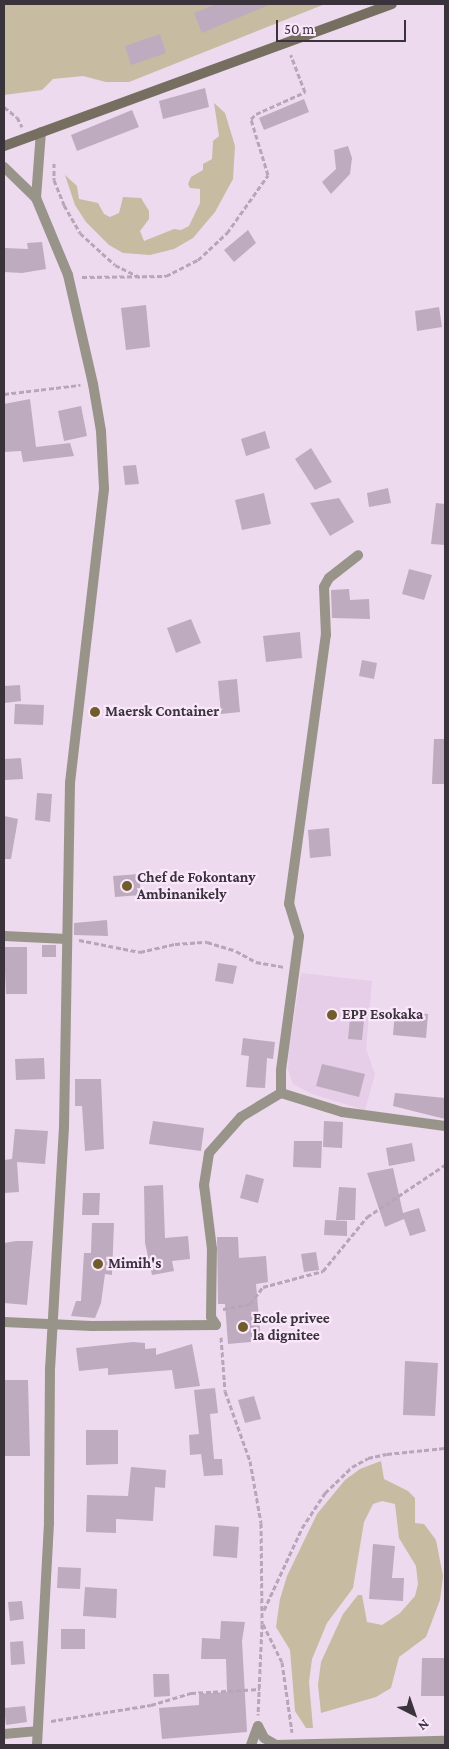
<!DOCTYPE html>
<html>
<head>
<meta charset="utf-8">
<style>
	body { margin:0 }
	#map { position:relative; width:449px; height:1749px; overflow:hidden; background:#eddaee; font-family:"Crimson Pro",serif }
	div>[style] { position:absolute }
	.built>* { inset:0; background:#e6cde8 }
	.green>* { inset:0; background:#c7bba1 }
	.building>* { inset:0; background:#beabbf }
	.path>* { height:3px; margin-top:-1.5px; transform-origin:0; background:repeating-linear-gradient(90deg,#b6a6b7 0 5px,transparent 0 7.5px) }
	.minor>* { height:10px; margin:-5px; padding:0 5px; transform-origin:5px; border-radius:5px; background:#99948a }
	.secondary>* { height:10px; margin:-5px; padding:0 5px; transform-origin:5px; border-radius:5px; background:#766f61 }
	.dots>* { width:14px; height:14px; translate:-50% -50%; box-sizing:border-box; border:2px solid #fbe7fc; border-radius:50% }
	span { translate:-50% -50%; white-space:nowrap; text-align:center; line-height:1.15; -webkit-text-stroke:4.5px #fbe7fc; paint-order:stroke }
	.poi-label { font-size:15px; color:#3a333b; font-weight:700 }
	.left { translate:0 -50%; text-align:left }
	.frame { position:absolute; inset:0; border:5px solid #3a333b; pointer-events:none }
	.north { position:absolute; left:389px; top:1689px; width:50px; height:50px; -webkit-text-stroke:4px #fbe7fc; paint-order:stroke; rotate:139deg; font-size:14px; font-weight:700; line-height:20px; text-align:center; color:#3a333b }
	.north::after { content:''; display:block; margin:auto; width:18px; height:22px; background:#3a333b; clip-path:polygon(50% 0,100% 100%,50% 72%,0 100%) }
	.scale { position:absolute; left:276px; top:20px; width:130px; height:22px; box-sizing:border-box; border:2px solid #3a333b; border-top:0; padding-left:6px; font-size:15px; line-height:18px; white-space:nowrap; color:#3a333b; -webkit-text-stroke:4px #fbe7fc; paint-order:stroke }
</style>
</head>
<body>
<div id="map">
	<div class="built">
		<div style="clip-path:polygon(301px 973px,372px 981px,366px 1049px,375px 1074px,365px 1110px,312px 1094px,293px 1084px,288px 1069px,289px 1049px)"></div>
	</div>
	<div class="green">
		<div style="clip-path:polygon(4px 4px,325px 4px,129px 82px,106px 82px,83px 76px,53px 79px,42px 90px,4px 95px)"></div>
		<div style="clip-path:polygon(214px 103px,225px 113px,235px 146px,233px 179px,215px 212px,193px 238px,174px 249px,150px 255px,123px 253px,109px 245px,86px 222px,75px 205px,65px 175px,77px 186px,79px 199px,98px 203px,104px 214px,110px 217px,119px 213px,123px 197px,141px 198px,149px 211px,149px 219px,140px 231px,144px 241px,174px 229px,181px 230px,189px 226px,200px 203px,200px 189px,190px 188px,188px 184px,191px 177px,203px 170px,203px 164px,212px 159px,213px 141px,219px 136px)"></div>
		<div style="clip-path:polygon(381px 1461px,384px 1479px,408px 1491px,415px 1498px,415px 1523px,424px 1524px,436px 1540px,443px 1576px,440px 1600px,426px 1637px,399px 1657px,391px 1688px,376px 1697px,321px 1713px,318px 1685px,321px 1662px,343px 1614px,358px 1595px,362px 1595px,367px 1622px,382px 1625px,400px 1613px,415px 1596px,418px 1584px,416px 1566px,399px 1538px,395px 1504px,382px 1501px,373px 1504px,364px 1522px,353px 1588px,327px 1623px,312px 1659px,309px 1682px,313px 1728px,306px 1728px,295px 1711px,290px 1650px,276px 1627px,280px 1599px,287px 1576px,317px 1514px,345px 1480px,360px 1469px)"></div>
	</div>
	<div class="building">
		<div style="clip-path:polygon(217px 4px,271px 4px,202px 33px,194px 13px)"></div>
		<div style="clip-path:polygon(160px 34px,166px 53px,131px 65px,125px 46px)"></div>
		<div style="clip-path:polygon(205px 88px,209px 107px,163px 119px,159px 101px)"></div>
		<div style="clip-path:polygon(304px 99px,309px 112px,264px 130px,259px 118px)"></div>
		<div style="clip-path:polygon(132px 110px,139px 127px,77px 151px,71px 135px)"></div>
		<div style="clip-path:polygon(348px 146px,352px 158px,350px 174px,331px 194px,322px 182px,336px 169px,334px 150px)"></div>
		<div style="clip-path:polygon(248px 230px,256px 243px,234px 262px,224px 250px)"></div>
		<div style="clip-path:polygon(42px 242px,46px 269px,22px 273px,4px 272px,4px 248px,28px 249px,27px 243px)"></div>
		<div style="clip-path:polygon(146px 305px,150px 347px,126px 350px,121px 308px)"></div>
		<div style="clip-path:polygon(439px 307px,442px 327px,417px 331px,415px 311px)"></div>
		<div style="clip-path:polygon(30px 399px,36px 447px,70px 443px,74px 456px,23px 462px,21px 451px,4px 452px,4px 404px)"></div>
		<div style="clip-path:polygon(81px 406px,87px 436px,64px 441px,58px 411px)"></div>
		<div style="clip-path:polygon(265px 431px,270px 448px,246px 456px,241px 439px)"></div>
		<div style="clip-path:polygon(311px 448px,332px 482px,315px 490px,295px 459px)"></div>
		<div style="clip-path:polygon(136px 465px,139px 484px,125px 485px,123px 466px)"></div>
		<div style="clip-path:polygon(388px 488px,391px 503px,369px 507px,367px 493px)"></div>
		<div style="clip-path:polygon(264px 493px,271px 524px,242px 530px,235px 500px)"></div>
		<div style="clip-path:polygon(339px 498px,354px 522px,330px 536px,310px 503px)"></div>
		<div style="clip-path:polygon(436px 503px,445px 504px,445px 545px,431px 544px)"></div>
		<div style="clip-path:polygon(409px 569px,432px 575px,424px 600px,402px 594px)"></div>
		<div style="clip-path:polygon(349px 589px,350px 600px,369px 599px,370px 619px,332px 618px,331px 590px)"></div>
		<div style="clip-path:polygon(191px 619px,201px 643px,176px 653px,167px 628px)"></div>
		<div style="clip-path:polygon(300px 632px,302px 658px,266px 662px,263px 636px)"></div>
		<div style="clip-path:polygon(362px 660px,377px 663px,374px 679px,359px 676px)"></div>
		<div style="clip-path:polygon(237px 679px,240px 712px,221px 714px,218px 681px)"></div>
		<div style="clip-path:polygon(20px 685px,21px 701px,4px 703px,4px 686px)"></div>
		<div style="clip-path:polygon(15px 704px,44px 705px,43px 725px,14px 724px)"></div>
		<div style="clip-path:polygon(434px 739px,445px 739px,445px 784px,432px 784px)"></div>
		<div style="clip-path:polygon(21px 758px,23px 779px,5px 780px,4px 759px)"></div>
		<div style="clip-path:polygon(37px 793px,52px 794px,50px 822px,35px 820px)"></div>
		<div style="clip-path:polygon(4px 816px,18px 819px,11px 859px,4px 859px)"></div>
		<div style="clip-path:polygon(329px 828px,331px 856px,310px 858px,308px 830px)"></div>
		<div style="clip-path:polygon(139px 874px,141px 895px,115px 897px,113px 876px)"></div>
		<div style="clip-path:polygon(107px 920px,108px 936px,74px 935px,74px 923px)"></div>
		<div style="clip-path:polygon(42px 945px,56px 945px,56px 957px,42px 957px)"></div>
		<div style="clip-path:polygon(4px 947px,27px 947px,27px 994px,6px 994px)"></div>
		<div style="clip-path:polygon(218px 963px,237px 966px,233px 984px,215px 981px)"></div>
		<div style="clip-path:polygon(351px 1008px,365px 1010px,362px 1040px,348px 1039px)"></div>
		<div style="clip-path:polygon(395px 1012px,428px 1014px,426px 1038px,393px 1035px)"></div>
		<div style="clip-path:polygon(243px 1038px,275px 1042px,273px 1059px,267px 1058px,265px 1088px,246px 1087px,249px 1056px,241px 1055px)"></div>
		<div style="clip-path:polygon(44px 1058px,45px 1079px,16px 1080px,15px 1059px)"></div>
		<div style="clip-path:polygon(322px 1064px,365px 1074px,359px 1097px,316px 1086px)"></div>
		<div style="clip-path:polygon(75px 1079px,101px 1079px,104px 1149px,85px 1151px,82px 1106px,75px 1106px)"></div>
		<div style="clip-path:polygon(395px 1093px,445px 1098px,445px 1119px,393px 1106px)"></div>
		<div style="clip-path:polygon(153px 1121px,204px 1128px,201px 1151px,149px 1144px)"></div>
		<div style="clip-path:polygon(324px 1121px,343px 1122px,342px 1148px,323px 1147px)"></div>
		<div style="clip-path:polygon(15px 1129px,48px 1131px,45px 1164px,17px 1162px,19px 1192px,4px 1193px,4px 1160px,12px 1159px)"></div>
		<div style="clip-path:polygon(294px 1141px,322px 1141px,321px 1168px,293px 1167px)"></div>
		<div style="clip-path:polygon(412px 1143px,415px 1161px,389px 1166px,386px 1148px)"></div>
		<div style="clip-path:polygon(393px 1168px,403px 1213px,419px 1208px,426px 1231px,410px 1236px,404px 1219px,385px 1227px,367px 1173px)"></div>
		<div style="clip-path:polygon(246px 1174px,264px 1179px,258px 1203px,240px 1198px)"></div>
		<div style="clip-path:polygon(163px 1185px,165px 1238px,188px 1236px,190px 1259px,172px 1261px,174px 1271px,152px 1275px,145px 1243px,144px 1186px)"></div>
		<div style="clip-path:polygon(339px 1187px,356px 1188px,355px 1220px,336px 1220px)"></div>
		<div style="clip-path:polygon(83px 1193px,100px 1193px,99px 1215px,82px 1215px)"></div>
		<div style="clip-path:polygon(325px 1220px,347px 1221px,347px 1236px,324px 1235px)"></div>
		<div style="clip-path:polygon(92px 1223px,114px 1223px,112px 1275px,105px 1274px,101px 1303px,95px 1318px,71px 1316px,76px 1301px,81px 1301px,84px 1253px,91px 1253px)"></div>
		<div style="clip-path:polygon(217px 1237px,238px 1237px,239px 1258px,266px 1256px,268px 1282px,256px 1284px,261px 1341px,228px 1344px,225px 1304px,218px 1304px)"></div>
		<div style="clip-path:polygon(16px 1241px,33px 1241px,27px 1305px,4px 1303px,4px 1243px)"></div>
		<div style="clip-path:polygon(316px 1252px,319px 1270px,304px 1272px,301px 1254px)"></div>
		<div style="clip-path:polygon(133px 1342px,145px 1343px,145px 1349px,156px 1348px,156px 1355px,192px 1344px,200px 1386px,175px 1389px,172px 1370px,108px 1375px,108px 1368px,79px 1371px,76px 1348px)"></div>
		<div style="clip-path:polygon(405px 1361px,438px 1363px,435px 1416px,403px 1415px)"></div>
		<div style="clip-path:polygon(4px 1380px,28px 1380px,30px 1456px,4px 1456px)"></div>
		<div style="clip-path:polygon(215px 1388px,218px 1413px,210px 1414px,214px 1459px,222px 1459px,223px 1475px,204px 1476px,201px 1454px,190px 1455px,189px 1435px,199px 1434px,194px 1390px)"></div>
		<div style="clip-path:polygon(254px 1396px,261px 1419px,245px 1423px,238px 1400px)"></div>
		<div style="clip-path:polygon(86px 1430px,118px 1430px,118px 1464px,86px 1465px)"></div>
		<div style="clip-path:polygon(131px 1467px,166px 1470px,165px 1488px,155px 1487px,153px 1521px,116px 1519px,116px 1533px,86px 1532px,87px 1495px,128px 1496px)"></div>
		<div style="clip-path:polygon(215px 1525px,239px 1527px,237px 1558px,213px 1556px)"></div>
		<div style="clip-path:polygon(373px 1544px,395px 1546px,392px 1578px,404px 1578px,403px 1601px,369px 1599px)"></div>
		<div style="clip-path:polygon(58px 1567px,81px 1568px,80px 1589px,57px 1588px)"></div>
		<div style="clip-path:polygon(85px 1587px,117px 1589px,116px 1618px,83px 1616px)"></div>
		<div style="clip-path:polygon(22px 1601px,24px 1619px,10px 1621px,8px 1602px)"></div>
		<div style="clip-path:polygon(221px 1621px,245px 1622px,242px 1641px,247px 1732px,162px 1739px,159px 1708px,199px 1705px,199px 1694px,227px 1692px,226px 1659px,201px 1659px,202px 1638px,220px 1639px)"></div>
		<div style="clip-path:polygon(61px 1629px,85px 1629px,85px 1649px,61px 1649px)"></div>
		<div style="clip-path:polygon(23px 1641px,25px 1664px,11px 1665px,10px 1642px)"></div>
		<div style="clip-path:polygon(422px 1658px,445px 1658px,445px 1696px,421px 1696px)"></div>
		<div style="clip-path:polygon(153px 1674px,169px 1674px,170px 1696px,154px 1697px)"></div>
		<div style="clip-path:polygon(25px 1706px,27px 1722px,6px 1725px,4px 1708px)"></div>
	</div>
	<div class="path">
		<div style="left:4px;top:107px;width:16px;rotate:38deg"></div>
		<div style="left:17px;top:117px;width:11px;rotate:63deg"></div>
		<div style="left:54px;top:163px;width:17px;rotate:90deg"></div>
		<div style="left:54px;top:180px;width:27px;rotate:68deg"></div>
		<div style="left:64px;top:205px;width:32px;rotate:60deg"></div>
		<div style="left:80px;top:233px;width:47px;rotate:42.4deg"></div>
		<div style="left:115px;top:265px;width:28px;rotate:26deg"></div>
		<div style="left:82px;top:277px;width:84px;rotate:-0.7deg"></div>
		<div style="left:166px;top:276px;width:36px;rotate:-27deg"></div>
		<div style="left:198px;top:260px;width:40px;rotate:-43deg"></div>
		<div style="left:227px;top:233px;width:71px;rotate:-54.7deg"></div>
		<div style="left:268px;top:175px;width:59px;rotate:-106.9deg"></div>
		<div style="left:251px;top:119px;width:7px;rotate:-45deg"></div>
		<div style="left:256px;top:114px;width:54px;rotate:-24.2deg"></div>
		<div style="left:305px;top:92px;width:40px;rotate:-111deg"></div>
		<div style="left:4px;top:394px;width:77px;rotate:-6.8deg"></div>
		<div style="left:79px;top:940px;width:62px;rotate:11.1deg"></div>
		<div style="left:140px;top:952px;width:36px;rotate:-13deg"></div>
		<div style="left:175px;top:944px;width:32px;rotate:-4deg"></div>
		<div style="left:207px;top:942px;width:30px;rotate:17deg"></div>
		<div style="left:236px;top:951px;width:23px;rotate:29deg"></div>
		<div style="left:256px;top:962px;width:28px;rotate:10deg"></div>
		<div style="left:223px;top:1309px;width:27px;rotate:-10deg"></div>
		<div style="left:250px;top:1304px;width:21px;rotate:-53deg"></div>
		<div style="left:263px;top:1287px;width:62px;rotate:-14.9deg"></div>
		<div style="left:323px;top:1271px;width:70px;rotate:-50.8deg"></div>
		<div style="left:367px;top:1217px;width:94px;rotate:-33.7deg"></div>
		<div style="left:221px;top:1337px;width:54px;rotate:85.8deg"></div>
		<div style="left:225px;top:1391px;width:74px;rotate:70.3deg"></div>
		<div style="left:250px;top:1461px;width:63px;rotate:79.9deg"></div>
		<div style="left:261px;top:1523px;width:101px;rotate:89.4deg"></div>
		<div style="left:262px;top:1624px;width:91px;rotate:92.5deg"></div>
		<div style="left:264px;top:1610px;width:90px;rotate:-65.1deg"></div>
		<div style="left:302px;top:1528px;width:42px;rotate:-56.7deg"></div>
		<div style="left:325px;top:1493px;width:37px;rotate:-44deg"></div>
		<div style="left:352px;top:1467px;width:18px;rotate:-29deg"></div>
		<div style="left:368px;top:1458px;width:19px;rotate:-12deg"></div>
		<div style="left:387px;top:1454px;width:58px;rotate:-5.9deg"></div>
		<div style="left:263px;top:1624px;width:42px;rotate:63.4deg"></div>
		<div style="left:282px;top:1662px;width:71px;rotate:81.9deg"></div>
		<div style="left:51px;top:1721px;width:101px;rotate:-9.1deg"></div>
		<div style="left:151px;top:1705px;width:42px;rotate:-16.7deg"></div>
		<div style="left:191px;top:1693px;width:69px;rotate:-3.3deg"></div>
	</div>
	<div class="minor">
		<div style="left:4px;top:167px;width:45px;rotate:44.1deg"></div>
		<div style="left:36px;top:198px;width:83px;rotate:67.4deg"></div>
		<div style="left:68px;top:275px;width:112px;rotate:77.1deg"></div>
		<div style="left:93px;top:384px;width:48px;rotate:80.3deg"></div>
		<div style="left:101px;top:431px;width:58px;rotate:87deg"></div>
		<div style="left:104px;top:489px;width:296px;rotate:96.6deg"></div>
		<div style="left:70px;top:783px;width:344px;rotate:91deg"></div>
		<div style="left:64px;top:1127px;width:241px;rotate:93.3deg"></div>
		<div style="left:50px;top:1368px;width:155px;rotate:90.4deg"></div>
		<div style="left:49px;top:1523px;width:222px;rotate:93.1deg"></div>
		<div style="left:36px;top:198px;width:66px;rotate:-85.7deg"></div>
		<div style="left:4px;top:936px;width:63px;rotate:2.7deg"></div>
		<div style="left:281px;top:1093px;width:23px;rotate:-90deg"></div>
		<div style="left:281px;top:1070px;width:135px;rotate:-82.3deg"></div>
		<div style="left:299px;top:936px;width:34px;rotate:-107deg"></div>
		<div style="left:289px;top:904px;width:272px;rotate:-82.2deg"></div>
		<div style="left:326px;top:635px;width:48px;rotate:-92.4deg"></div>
		<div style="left:324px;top:587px;width:10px;rotate:-61deg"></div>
		<div style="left:329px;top:578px;width:37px;rotate:-38deg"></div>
		<div style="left:4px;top:1322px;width:88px;rotate:2.6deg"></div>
		<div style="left:92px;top:1326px;width:124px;rotate:-0.5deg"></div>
		<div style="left:216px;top:1325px;width:9px;rotate:-122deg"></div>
		<div style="left:211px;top:1317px;width:68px;rotate:-89.2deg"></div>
		<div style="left:212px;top:1249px;width:64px;rotate:-97.1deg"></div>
		<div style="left:204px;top:1185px;width:32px;rotate:-81deg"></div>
		<div style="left:209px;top:1153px;width:48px;rotate:-48.4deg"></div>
		<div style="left:241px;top:1117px;width:47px;rotate:-31deg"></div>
		<div style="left:281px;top:1093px;width:64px;rotate:17.3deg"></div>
		<div style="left:342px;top:1112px;width:104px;rotate:7.7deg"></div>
		<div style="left:258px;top:1726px;width:13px;rotate:63deg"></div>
		<div style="left:264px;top:1738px;width:14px;rotate:30deg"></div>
		<div style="left:276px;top:1745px;width:169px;rotate:-1.4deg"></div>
		<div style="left:4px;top:1734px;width:33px;rotate:-5deg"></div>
		<div style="left:251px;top:1745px;width:20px;rotate:-70deg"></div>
	</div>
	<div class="secondary">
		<div style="left:4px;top:146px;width:413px;rotate:-20.1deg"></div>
	</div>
	<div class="dots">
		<div style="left:95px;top:712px;background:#715c2b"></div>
		<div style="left:127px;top:886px;background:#715c2b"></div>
		<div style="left:332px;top:1015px;background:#715c2b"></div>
		<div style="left:98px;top:1264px;background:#715c2b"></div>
		<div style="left:243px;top:1327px;background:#715c2b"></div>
	</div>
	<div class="poi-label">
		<span class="left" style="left:105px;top:712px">Maersk Container</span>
		<span class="left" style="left:137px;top:886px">Chef de Fokontany<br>Ambinanikely</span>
		<span class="left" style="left:342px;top:1015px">EPP Esokaka</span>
		<span class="left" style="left:108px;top:1264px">Mimih's</span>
		<span class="left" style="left:253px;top:1327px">Ecole privee<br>la dignitee</span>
	</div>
	<div class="frame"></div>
	<div class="north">N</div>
	<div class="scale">50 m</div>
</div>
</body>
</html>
